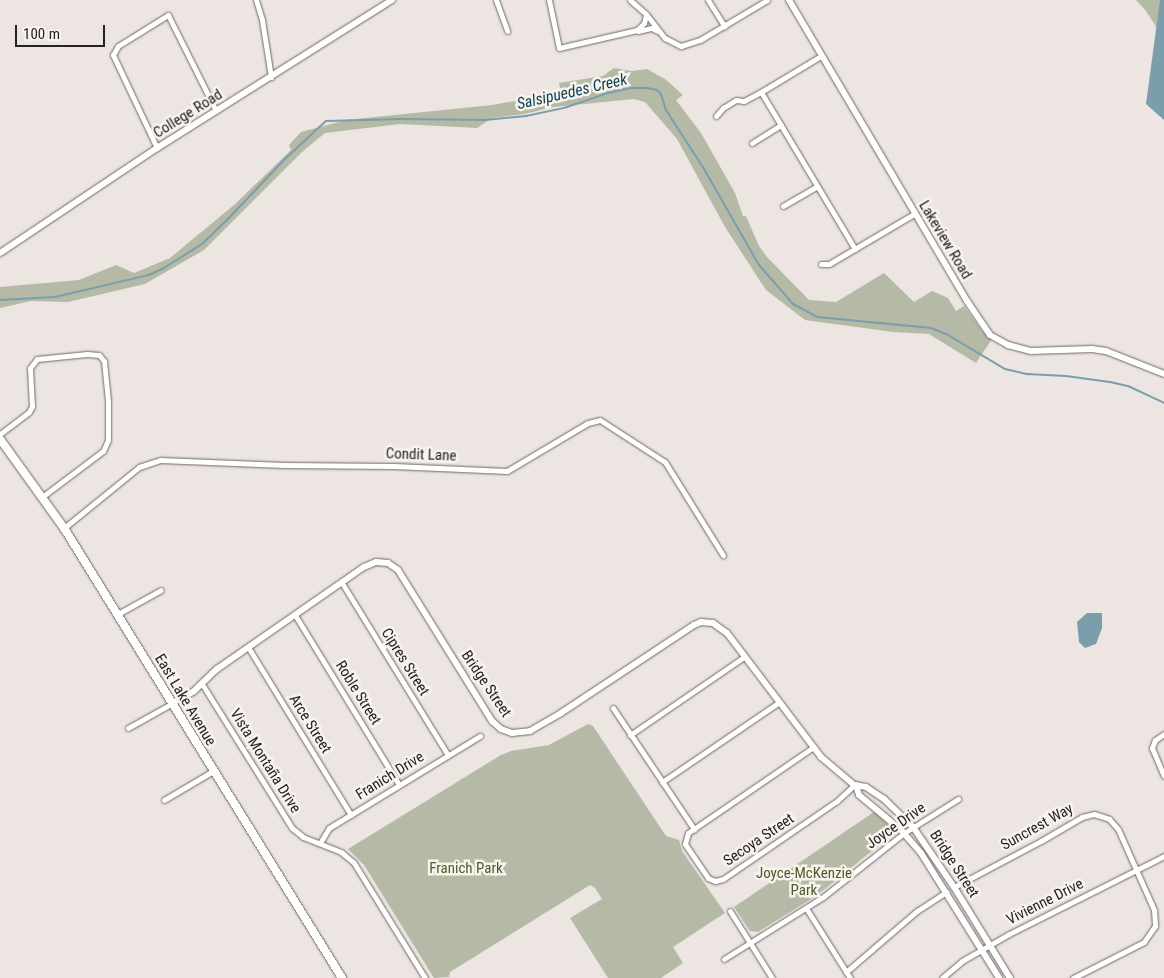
<!DOCTYPE html>
<html>
<head>
<meta charset="utf-8">
<style>
	body { margin:0 }
	#map { position:relative; width:1164px; height:978px; overflow:hidden; background:#ece5e1; font-family:"Roboto Condensed",sans-serif }
	div>[style] { position:absolute }
	.green>* { inset:0; background:#b4baa6 }
	.water>* { inset:0; background:#7b9ead }
	.stream>* { height:2px; margin:-1px; padding:0 1px; transform-origin:1px; border-radius:1px; background:#7b9ead }
	.roads { filter:drop-shadow(0 0 1px #6e6864) drop-shadow(0 0 1px #6e6864) }
	.minor>* { height:5px; margin:-2.5px; padding:0 2.5px; transform-origin:2.5px; border-radius:2.5px; background:#fff }
	.tertiary>* { height:6px; margin:-3px; padding:0 3px; transform-origin:3px; border-radius:3px; background:#fff }
	.primary>* { height:8px; margin:-4px; padding:0 4px; transform-origin:4px; border-radius:4px; background:#fff }
	span { translate:-50% -50%; white-space:nowrap; text-align:center; line-height:1.15; -webkit-text-stroke:5px #f9f3ee; paint-order:stroke }
	.street-label { font-size:15px; color:#252321 }
	.park-label { font-size:15px; color:#4e5b29 }
	.water-label { font-size:16px; color:#083e4f; font-style:italic }
	.scale { position:absolute; left:15px; top:25px; width:90px; height:22px; box-sizing:border-box; border:2px solid #252321; border-top:0; padding-left:6px; font-size:15px; line-height:18px; white-space:nowrap; color:#252321; -webkit-text-stroke:4px #f9f3ee; paint-order:stroke }
</style>
</head>
<body>
<div id="map">
	<div class="green">
		<div style="clip-path:polygon(1136px 0,1164px 0,1164px 39px,1146px 11px)"></div>
		<div style="clip-path:polygon(614px 68px,632px 71px,647px 69px,665px 79px,683px 95px,676px 100px,701px 133px,735px 193px,743px 216px,746px 216px,759px 246px,767px 257px,809px 300px,836px 302px,884px 273px,914px 302px,932px 291px,948px 298px,956px 311px,964px 306px,982px 331px,992px 339px,976px 363px,929px 334px,893px 332px,805px 320px,766px 290px,725px 227px,677px 139px,645px 102px,634px 99px,554px 107px,524px 114px,492px 118px,477px 128px,400px 124px,325px 133px,302px 152px,204px 250px,145px 284px,68px 302px,31px 301px,0 308px,0 287px,79px 280px,116px 265px,134px 273px,170px 258px,234px 205px,291px 150px,289px 145px,301px 132px,346px 120px,492px 105px,561px 93px,559px 83px,603px 76px)"></div>
		<div style="clip-path:polygon(588px 724px,593px 726px,666px 836px,679px 840px,682px 851px,725px 913px,673px 947px,683px 963px,661px 978px,608px 978px,570px 918px,602px 899px,595px 888px,590px 885px,450px 972px,449px 977px,434px 978px,364px 865px,348px 849px,501px 755px,511px 751px,549px 745px)"></div>
		<div style="clip-path:polygon(874px 812px,891px 827px,892px 833px,888px 838px,816px 896px,758px 932px,750px 931px,734px 907px)"></div>
	</div>
	<div class="water">
		<div style="clip-path:polygon(1160px 0,1164px 0,1164px 120px,1146px 104px)"></div>
		<div style="clip-path:polygon(1087px 613px,1102px 613px,1102px 628px,1096px 644px,1085px 648px,1079px 642px,1077px 622px)"></div>
	</div>
	<div class="stream">
		<div style="left:0;top:300px;width:55px;rotate:-3.1deg"></div>
		<div style="left:55px;top:297px;width:97px;rotate:-13.2deg"></div>
		<div style="left:149px;top:275px;width:17px;rotate:-25deg"></div>
		<div style="left:164px;top:268px;width:45px;rotate:-32.3deg"></div>
		<div style="left:202px;top:244px;width:32px;rotate:-44deg"></div>
		<div style="left:225px;top:222px;width:88px;rotate:-46.4deg"></div>
		<div style="left:286px;top:158px;width:54px;rotate:-42.8deg"></div>
		<div style="left:326px;top:121px;width:75px;rotate:-1.5deg"></div>
		<div style="left:401px;top:119px;width:84px;rotate:0.7deg"></div>
		<div style="left:485px;top:120px;width:41px;rotate:-5.6deg"></div>
		<div style="left:526px;top:116px;width:39px;rotate:-12deg"></div>
		<div style="left:564px;top:108px;width:46px;rotate:-18.8deg"></div>
		<div style="left:608px;top:93px;width:25px;rotate:-12deg"></div>
		<div style="left:632px;top:88px;width:15px"></div>
		<div style="left:647px;top:88px;width:10px;rotate:11deg"></div>
		<div style="left:657px;top:90px;width:6px;rotate:45deg"></div>
		<div style="left:661px;top:94px;width:17px;rotate:73deg"></div>
		<div style="left:666px;top:110px;width:70px;rotate:57.2deg"></div>
		<div style="left:704px;top:169px;width:111px;rotate:60.2deg"></div>
		<div style="left:759px;top:265px;width:52px;rotate:48.9deg"></div>
		<div style="left:793px;top:304px;width:27px;rotate:28deg"></div>
		<div style="left:817px;top:317px;width:115px;rotate:5.5deg"></div>
		<div style="left:931px;top:328px;width:18px;rotate:22deg"></div>
		<div style="left:948px;top:335px;width:66px;rotate:30.8deg"></div>
		<div style="left:1005px;top:369px;width:23px;rotate:13deg"></div>
		<div style="left:1027px;top:374px;width:39px;rotate:3deg"></div>
		<div style="left:1066px;top:376px;width:44px;rotate:7.8deg"></div>
		<div style="left:1110px;top:382px;width:18px;rotate:13deg"></div>
		<div style="left:1128px;top:386px;width:40px;rotate:25deg"></div>
	</div>
	<div class="roads">
		<div class="minor">
			<div style="left:256px;top:0;width:21px;rotate:73deg"></div>
			<div style="left:262px;top:20px;width:58px;rotate:81deg"></div>
			<div style="left:496px;top:0;width:33px;rotate:70deg"></div>
			<div style="left:549px;top:0;width:49px;rotate:78.2deg"></div>
			<div style="left:559px;top:48px;width:80px;rotate:-13deg"></div>
			<div style="left:637px;top:30px;width:10px;rotate:-45deg"></div>
			<div style="left:644px;top:23px;width:8px;rotate:-76deg"></div>
			<div style="left:630px;top:0;width:21px;rotate:41deg"></div>
			<div style="left:646px;top:14px;width:31px;rotate:52deg"></div>
			<div style="left:665px;top:38px;width:18px;rotate:27deg"></div>
			<div style="left:681px;top:46px;width:20px;rotate:-18deg"></div>
			<div style="left:700px;top:40px;width:78px;rotate:-30.8deg"></div>
			<div style="left:708px;top:0;width:31px;rotate:58deg"></div>
			<div style="left:638px;top:31px;width:13px;rotate:-13deg"></div>
			<div style="left:651px;top:28px;width:8px;rotate:23deg"></div>
			<div style="left:761px;top:92px;width:183px;rotate:59.1deg"></div>
			<div style="left:716px;top:116px;width:11px;rotate:-49deg"></div>
			<div style="left:723px;top:108px;width:15px;rotate:-32deg"></div>
			<div style="left:736px;top:100px;width:8px;rotate:7deg"></div>
			<div style="left:744px;top:101px;width:19px;rotate:-28deg"></div>
			<div style="left:761px;top:92px;width:70px;rotate:-31deg"></div>
			<div style="left:752px;top:143px;width:34px;rotate:-32deg"></div>
			<div style="left:157px;top:148px;width:103px;rotate:-115.3deg"></div>
			<div style="left:113px;top:55px;width:10px;rotate:-61deg"></div>
			<div style="left:118px;top:46px;width:59px;rotate:-31.8deg"></div>
			<div style="left:168px;top:15px;width:107px;rotate:63.4deg"></div>
			<div style="left:783px;top:206px;width:39px;rotate:-30deg"></div>
			<div style="left:821px;top:264px;width:8px"></div>
			<div style="left:829px;top:264px;width:99px;rotate:-30.5deg"></div>
			<div style="left:0;top:434px;width:36px;rotate:-37deg"></div>
			<div style="left:29px;top:412px;width:7px;rotate:-63deg"></div>
			<div style="left:32px;top:406px;width:38px;rotate:-93deg"></div>
			<div style="left:30px;top:368px;width:11px;rotate:-52deg"></div>
			<div style="left:37px;top:359px;width:50px;rotate:-5.7deg"></div>
			<div style="left:87px;top:354px;width:12px;rotate:5deg"></div>
			<div style="left:99px;top:355px;width:8px;rotate:50deg"></div>
			<div style="left:104px;top:361px;width:40px;rotate:84.3deg"></div>
			<div style="left:108px;top:401px;width:39px;rotate:90deg"></div>
			<div style="left:108px;top:440px;width:12px;rotate:114deg"></div>
			<div style="left:103px;top:451px;width:76px;rotate:143deg"></div>
			<div style="left:64px;top:528px;width:97px;rotate:-39.1deg"></div>
			<div style="left:139px;top:467px;width:22px;rotate:-18deg"></div>
			<div style="left:160px;top:460px;width:124px;rotate:2.3deg"></div>
			<div style="left:284px;top:465px;width:110px;rotate:0.5deg"></div>
			<div style="left:394px;top:466px;width:113px;rotate:2.5deg"></div>
			<div style="left:507px;top:471px;width:94px;rotate:-30.7deg"></div>
			<div style="left:588px;top:423px;width:12px;rotate:-14deg"></div>
			<div style="left:600px;top:420px;width:77px;rotate:32.9deg"></div>
			<div style="left:665px;top:462px;width:110px;rotate:58.1deg"></div>
			<div style="left:342px;top:583px;width:202px;rotate:58.4deg"></div>
			<div style="left:116px;top:615px;width:51px;rotate:-29.1deg"></div>
			<div style="left:295px;top:615px;width:199px;rotate:58.5deg"></div>
			<div style="left:248px;top:647px;width:197px;rotate:58.5deg"></div>
			<div style="left:202px;top:684px;width:170px;rotate:58deg"></div>
			<div style="left:292px;top:828px;width:14px;rotate:39deg"></div>
			<div style="left:303px;top:837px;width:41px;rotate:21.5deg"></div>
			<div style="left:341px;top:852px;width:17px;rotate:40deg"></div>
			<div style="left:354px;top:863px;width:135px;rotate:58.3deg"></div>
			<div style="left:613px;top:708px;width:146px;rotate:56.2deg"></div>
			<div style="left:128px;top:728px;width:49px;rotate:-29.2deg"></div>
			<div style="left:1164px;top:734px;width:11px;rotate:146deg"></div>
			<div style="left:1155px;top:740px;width:9px;rotate:111deg"></div>
			<div style="left:1152px;top:748px;width:30px;rotate:67deg"></div>
			<div style="left:630px;top:735px;width:138px;rotate:-34.4deg"></div>
			<div style="left:812px;top:748px;width:150px;rotate:145.6deg"></div>
			<div style="left:688px;top:833px;width:11px;rotate:105deg"></div>
			<div style="left:685px;top:844px;width:41px;rotate:55.9deg"></div>
			<div style="left:708px;top:878px;width:8px;rotate:23deg"></div>
			<div style="left:715px;top:881px;width:8px;rotate:-14deg"></div>
			<div style="left:723px;top:879px;width:138px;rotate:-34.4deg"></div>
			<div style="left:837px;top:801px;width:23px;rotate:-43deg"></div>
			<div style="left:662px;top:782px;width:140px;rotate:-34.3deg"></div>
			<div style="left:164px;top:800px;width:57px;rotate:-30.6deg"></div>
			<div style="left:320px;top:843px;width:17px;rotate:-59deg"></div>
			<div style="left:329px;top:828px;width:177px;rotate:-31.4deg"></div>
			<div style="left:954px;top:887px;width:98px;rotate:-27.9deg"></div>
			<div style="left:1041px;top:841px;width:48px;rotate:-30.3deg"></div>
			<div style="left:1082px;top:817px;width:12px;rotate:-14deg"></div>
			<div style="left:1094px;top:814px;width:16px;rotate:18deg"></div>
			<div style="left:1109px;top:819px;width:13px;rotate:48deg"></div>
			<div style="left:1118px;top:829px;width:89px;rotate:66deg"></div>
			<div style="left:1154px;top:910px;width:16px;rotate:86deg"></div>
			<div style="left:1155px;top:926px;width:19px;rotate:125deg"></div>
			<div style="left:1144px;top:942px;width:80px;rotate:153.1deg"></div>
			<div style="left:806px;top:908px;width:83px;rotate:57.8deg"></div>
			<div style="left:730px;top:911px;width:79px;rotate:57.9deg"></div>
			<div style="left:724px;top:959px;width:117px;rotate:-32.1deg"></div>
			<div style="left:823px;top:897px;width:103px;rotate:-38.3deg"></div>
			<div style="left:904px;top:833px;width:64px;rotate:-32.2deg"></div>
			<div style="left:846px;top:972px;width:94px;rotate:-40.7deg"></div>
			<div style="left:917px;top:911px;width:35px;rotate:-33deg"></div>
			<div style="left:942px;top:978px;width:26px;rotate:-40deg"></div>
			<div style="left:962px;top:961px;width:54px;rotate:-29.9deg"></div>
			<div style="left:1009px;top:934px;width:174px;rotate:-26.7deg"></div>
		</div>
		<div class="tertiary">
			<div style="left:789px;top:0;width:350px;rotate:59.4deg"></div>
			<div style="left:967px;top:301px;width:41px;rotate:55.9deg"></div>
			<div style="left:990px;top:335px;width:21px;rotate:29deg"></div>
			<div style="left:1008px;top:345px;width:24px;rotate:15deg"></div>
			<div style="left:1031px;top:351px;width:61px;rotate:-1.9deg"></div>
			<div style="left:1092px;top:349px;width:14px;rotate:8deg"></div>
			<div style="left:1106px;top:351px;width:62px;rotate:21.6deg"></div>
			<div style="left:0;top:253px;width:189px;rotate:-33.8deg"></div>
			<div style="left:157px;top:148px;width:278px;rotate:-32.2deg"></div>
			<div style="left:171px;top:704px;width:26px;rotate:-29deg"></div>
			<div style="left:194px;top:691px;width:32px;rotate:-44deg"></div>
			<div style="left:217px;top:669px;width:179px;rotate:-34.8deg"></div>
			<div style="left:364px;top:567px;width:13px;rotate:-23deg"></div>
			<div style="left:376px;top:562px;width:12px;rotate:5deg"></div>
			<div style="left:388px;top:563px;width:12px;rotate:35deg"></div>
			<div style="left:398px;top:570px;width:178px;rotate:58.1deg"></div>
			<div style="left:492px;top:721px;width:12px;rotate:42deg"></div>
			<div style="left:501px;top:729px;width:12px;rotate:20deg"></div>
			<div style="left:512px;top:733px;width:18px;rotate:-6deg"></div>
			<div style="left:530px;top:731px;width:36px;rotate:-30deg"></div>
			<div style="left:561px;top:713px;width:159px;rotate:-33.5deg"></div>
			<div style="left:694px;top:625px;width:8px;rotate:-23deg"></div>
			<div style="left:701px;top:622px;width:12px;rotate:5deg"></div>
			<div style="left:713px;top:623px;width:17px;rotate:36deg"></div>
			<div style="left:727px;top:633px;width:156px;rotate:52.8deg"></div>
			<div style="left:821px;top:757px;width:43px;rotate:40.3deg"></div>
			<div style="left:854px;top:785px;width:12px;rotate:9deg"></div>
			<div style="left:866px;top:787px;width:22px;rotate:34deg"></div>
			<div style="left:884px;top:799px;width:40px;rotate:44deg"></div>
			<div style="left:913px;top:827px;width:73px;rotate:55.7deg"></div>
			<div style="left:954px;top:887px;width:107px;rotate:58.4deg"></div>
			<div style="left:856px;top:785px;width:10px;rotate:73deg"></div>
			<div style="left:859px;top:795px;width:55px;rotate:39.8deg"></div>
			<div style="left:901px;top:830px;width:30px;rotate:49deg"></div>
			<div style="left:921px;top:853px;width:147px;rotate:58deg"></div>
		</div>
		<div class="primary">
			<div style="left:0;top:439px;width:110px;rotate:54.3deg"></div>
			<div style="left:64px;top:528px;width:529px;rotate:58.29deg"></div>
		</div>
	</div>
	<div class="street-label">
		<span style="left:188px;top:114px;rotate:-32deg">College Road</span>
		<span style="left:945px;top:240px;rotate:59deg">Lakeview Road</span>
		<span style="left:421px;top:455px;rotate:2deg">Condit Lane</span>
		<span style="left:405px;top:662px;rotate:58deg">Cipres Street</span>
		<span style="left:486px;top:684px;rotate:56deg">Bridge Street</span>
		<span style="left:358px;top:693px;rotate:58deg">Roble Street</span>
		<span style="left:185px;top:700px;rotate:59deg">East Lake Avenue</span>
		<span style="left:310px;top:724px;rotate:58deg">Arce Street</span>
		<span style="left:265px;top:761px;rotate:58deg">Vista Montaña Drive</span>
		<span style="left:390px;top:776px;rotate:-32deg">Franich Drive</span>
		<span style="left:896px;top:826px;rotate:-35deg">Joyce Drive</span>
		<span style="left:1037px;top:827px;rotate:-29deg">Suncrest Way</span>
		<span style="left:759px;top:840px;rotate:-34deg">Secoya Street</span>
		<span style="left:954px;top:864px;rotate:57deg">Bridge Street</span>
		<span style="left:1045px;top:902px;rotate:-27deg">Vivienne Drive</span>
	</div>
	<div class="park-label">
		<span style="left:466px;top:869px">Franich Park</span>
		<span style="left:804px;top:882px">Joyce-McKenzie<br>Park</span>
	</div>
	<div class="water-label">
		<span style="left:572px;top:92px;rotate:-13deg">Salsipuedes Creek</span>
	</div>
	<div class="scale">100 m</div>
</div>
</body>
</html>
